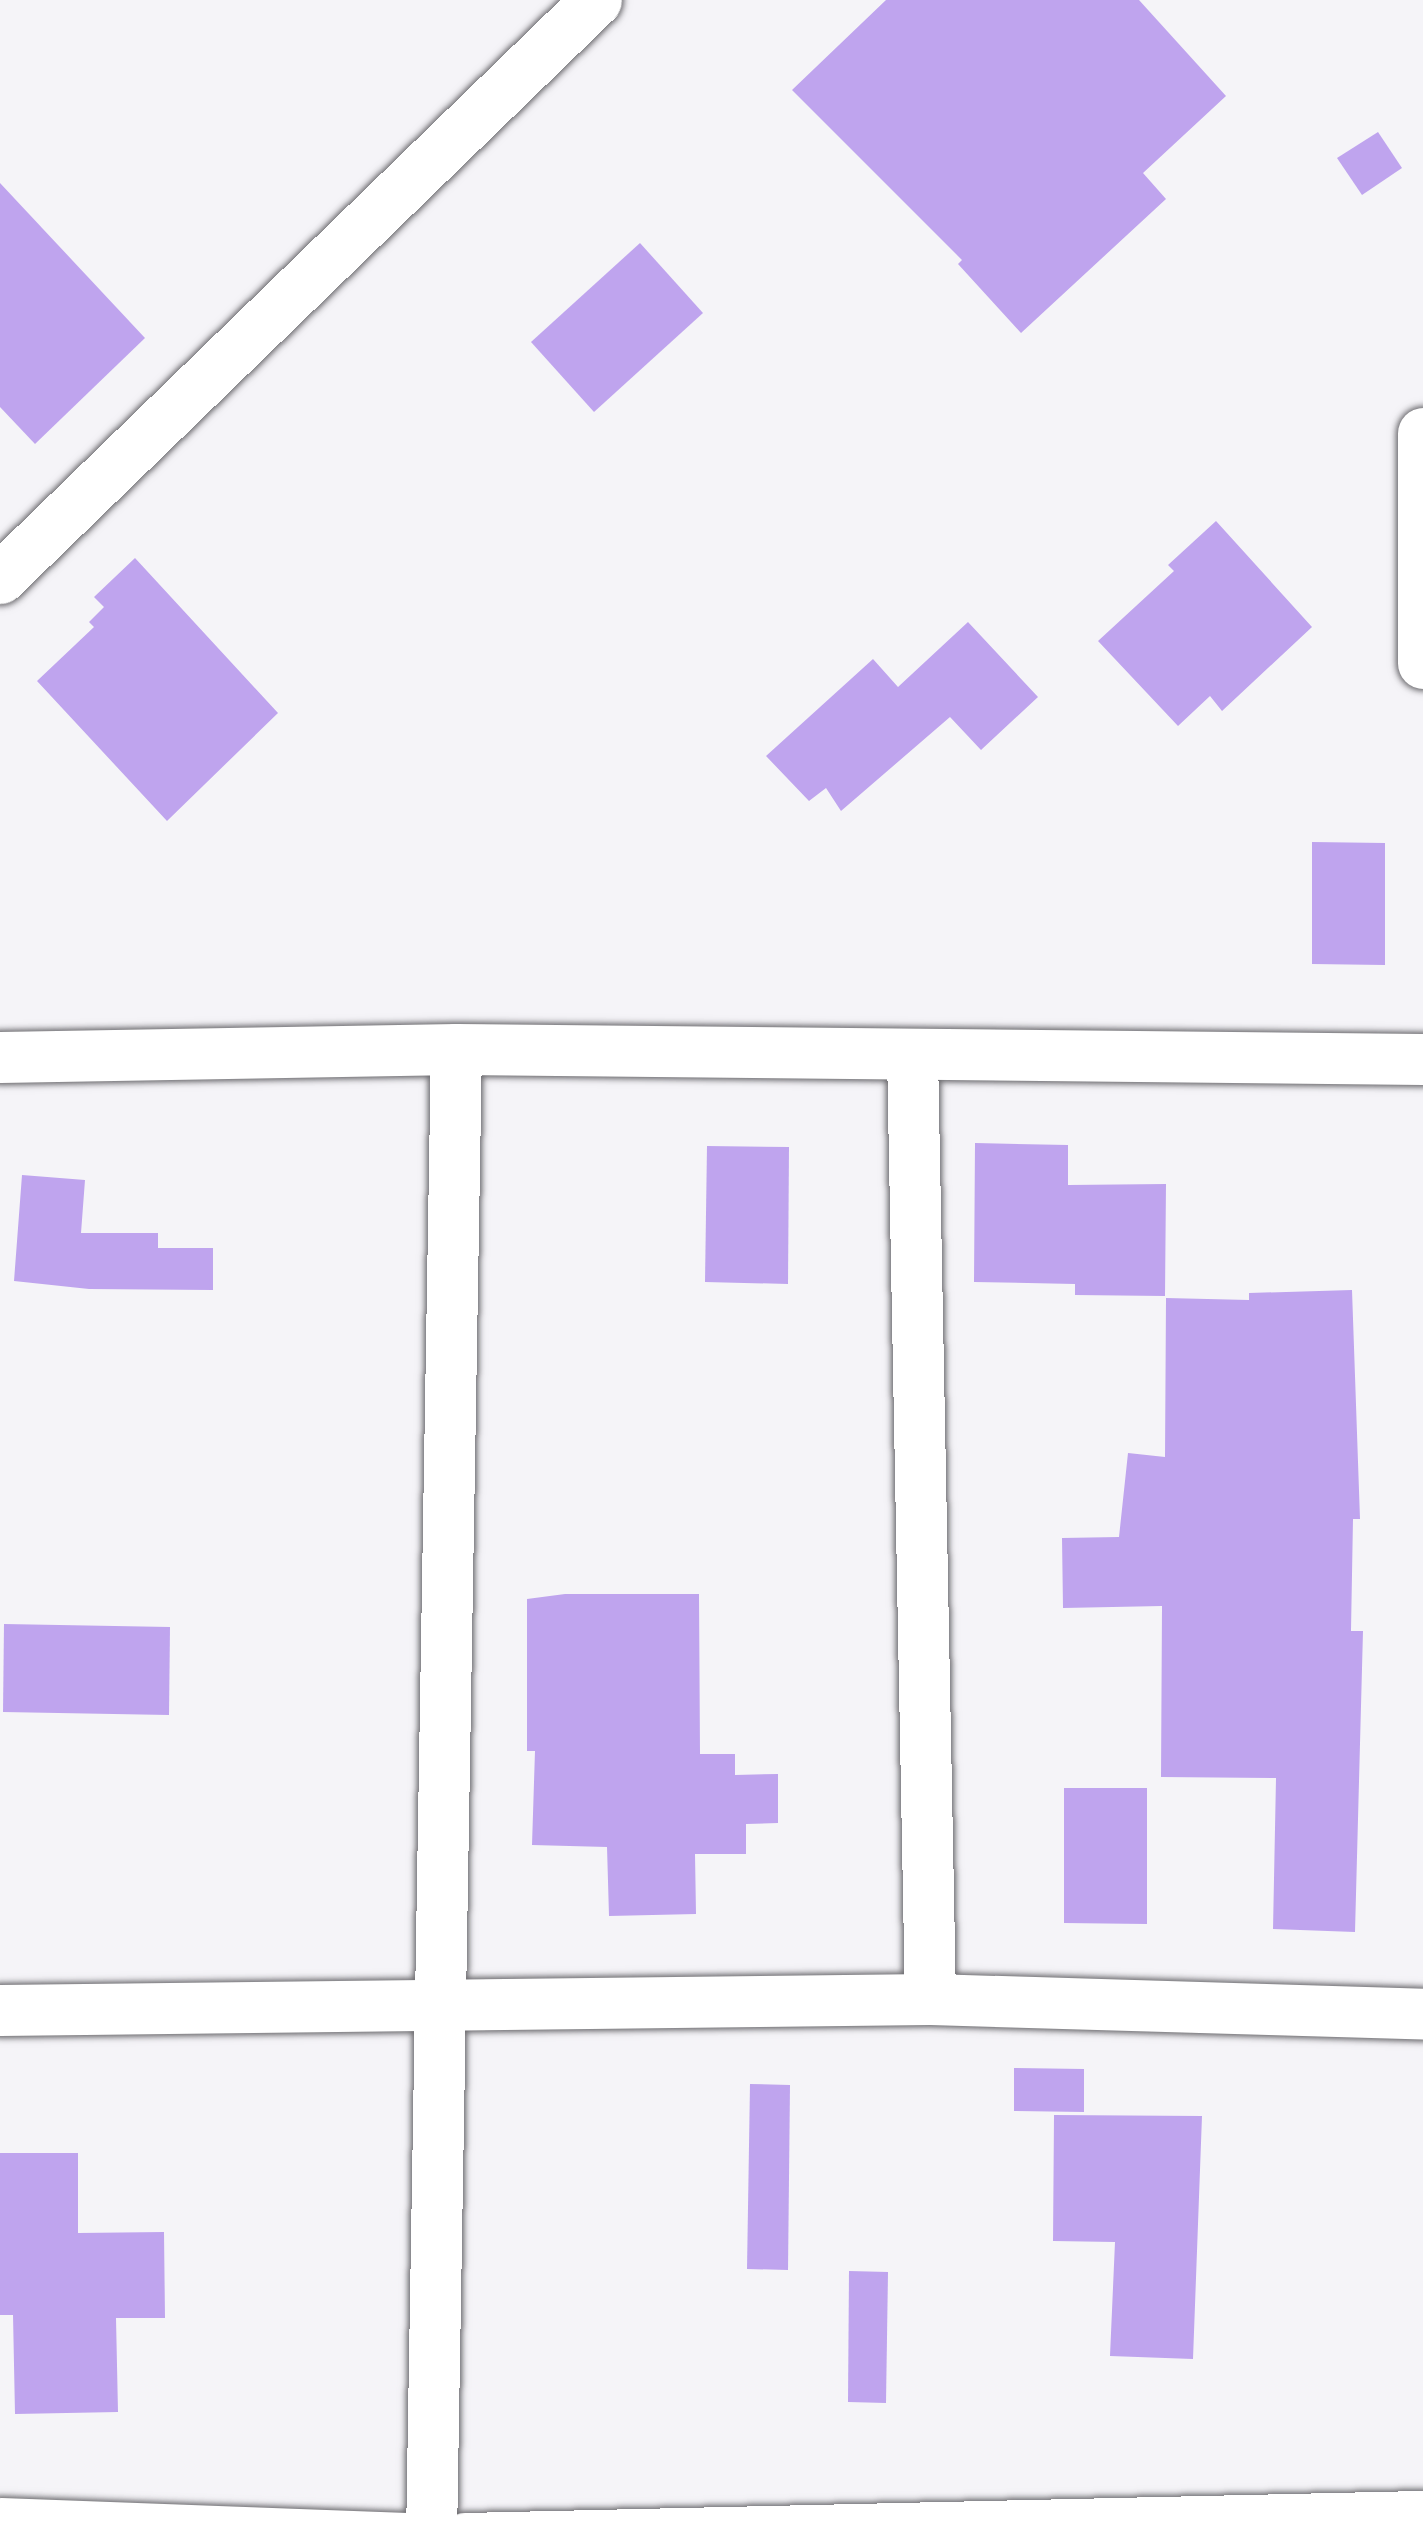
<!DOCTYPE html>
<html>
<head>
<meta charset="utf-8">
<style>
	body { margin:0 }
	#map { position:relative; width:1423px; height:2538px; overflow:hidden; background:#f5f4f8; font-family:Montserrat,sans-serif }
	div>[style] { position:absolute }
	.building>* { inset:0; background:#bfa4ee }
	.roads { filter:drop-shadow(0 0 3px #6c6b6f) drop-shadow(0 0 3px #6c6b6f) }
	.street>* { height:51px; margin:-25.5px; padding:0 25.5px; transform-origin:25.5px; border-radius:25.5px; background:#fff }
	span { translate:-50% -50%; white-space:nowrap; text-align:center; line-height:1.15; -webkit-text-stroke:10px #fff; paint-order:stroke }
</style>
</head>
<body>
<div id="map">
	<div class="building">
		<div style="clip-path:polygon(886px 0,1139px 0,1226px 96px,1143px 173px,1166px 199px,1021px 333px,958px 264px,962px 260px,792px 90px)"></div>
		<div style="clip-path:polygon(1378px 132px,1402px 168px,1362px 195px,1337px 158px)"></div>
		<div style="clip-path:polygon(0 183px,145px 338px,35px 444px,0 407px)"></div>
		<div style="clip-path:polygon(640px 243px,703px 313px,594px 412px,531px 342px)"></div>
		<div style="clip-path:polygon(1216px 521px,1312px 627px,1222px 711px,1210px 696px,1178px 726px,1098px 641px,1174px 571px,1168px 565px)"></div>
		<div style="clip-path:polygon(135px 558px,278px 713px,167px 821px,37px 681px,94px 627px,89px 622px,104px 607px,94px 597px)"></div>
		<div style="clip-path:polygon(968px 622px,1038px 697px,981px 750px,950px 717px,841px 811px,826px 788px,809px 801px,766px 756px,873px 659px,898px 687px)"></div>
		<div style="clip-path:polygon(1312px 842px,1385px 843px,1385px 965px,1312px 964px)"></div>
		<div style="clip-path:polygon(975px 1143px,1068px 1145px,1068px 1185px,1166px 1184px,1165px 1296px,1075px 1295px,1075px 1284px,974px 1282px)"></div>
		<div style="clip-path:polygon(707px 1146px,789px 1147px,788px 1284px,705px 1282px)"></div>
		<div style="clip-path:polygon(22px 1175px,85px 1180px,81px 1233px,158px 1233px,158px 1248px,213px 1248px,213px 1290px,89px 1289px,14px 1281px)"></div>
		<div style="clip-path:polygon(1352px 1290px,1360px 1519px,1353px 1519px,1351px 1631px,1363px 1631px,1355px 1932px,1273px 1929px,1276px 1778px,1161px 1777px,1162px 1606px,1063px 1608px,1062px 1538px,1119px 1537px,1128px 1453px,1165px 1457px,1166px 1298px,1249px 1300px,1249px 1293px)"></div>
		<div style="clip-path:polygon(565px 1594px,699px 1594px,700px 1754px,735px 1754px,735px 1775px,778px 1774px,778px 1823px,746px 1824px,746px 1854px,695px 1854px,696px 1914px,609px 1916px,607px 1847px,532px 1845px,535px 1751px,527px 1751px,527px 1599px)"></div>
		<div style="clip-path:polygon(4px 1624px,170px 1627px,169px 1715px,3px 1712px)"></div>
		<div style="clip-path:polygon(1064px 1788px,1147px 1788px,1147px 1924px,1064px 1923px)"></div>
		<div style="clip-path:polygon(1014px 2068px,1084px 2069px,1084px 2112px,1014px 2111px)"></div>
		<div style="clip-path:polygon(750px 2084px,790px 2085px,788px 2270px,747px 2269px)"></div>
		<div style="clip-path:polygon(1054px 2115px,1202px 2116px,1193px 2359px,1110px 2356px,1115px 2242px,1053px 2241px)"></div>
		<div style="clip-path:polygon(0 2153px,78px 2153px,78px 2233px,164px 2232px,165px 2318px,116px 2318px,118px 2412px,15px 2414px,13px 2315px,0 2315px)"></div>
		<div style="clip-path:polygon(849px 2271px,888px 2272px,886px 2403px,848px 2402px)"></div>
	</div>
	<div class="roads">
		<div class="street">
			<div style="left:1423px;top:433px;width:230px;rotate:90deg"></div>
			<div style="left:0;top:578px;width:830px;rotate:-44.12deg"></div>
			<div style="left:912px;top:1054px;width:945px;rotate:88.91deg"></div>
			<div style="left:0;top:1057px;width:456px;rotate:-1deg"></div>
			<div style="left:456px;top:1049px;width:967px;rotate:0.59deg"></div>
			<div style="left:0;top:2010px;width:930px;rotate:-0.68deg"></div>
			<div style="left:930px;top:1999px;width:493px;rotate:1.7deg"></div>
			<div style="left:0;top:2523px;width:408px;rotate:2.1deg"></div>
			<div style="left:431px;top:2538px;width:1489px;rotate:-89.04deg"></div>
			<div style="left:465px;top:2538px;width:958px;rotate:-1.32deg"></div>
		</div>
	</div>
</div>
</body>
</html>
